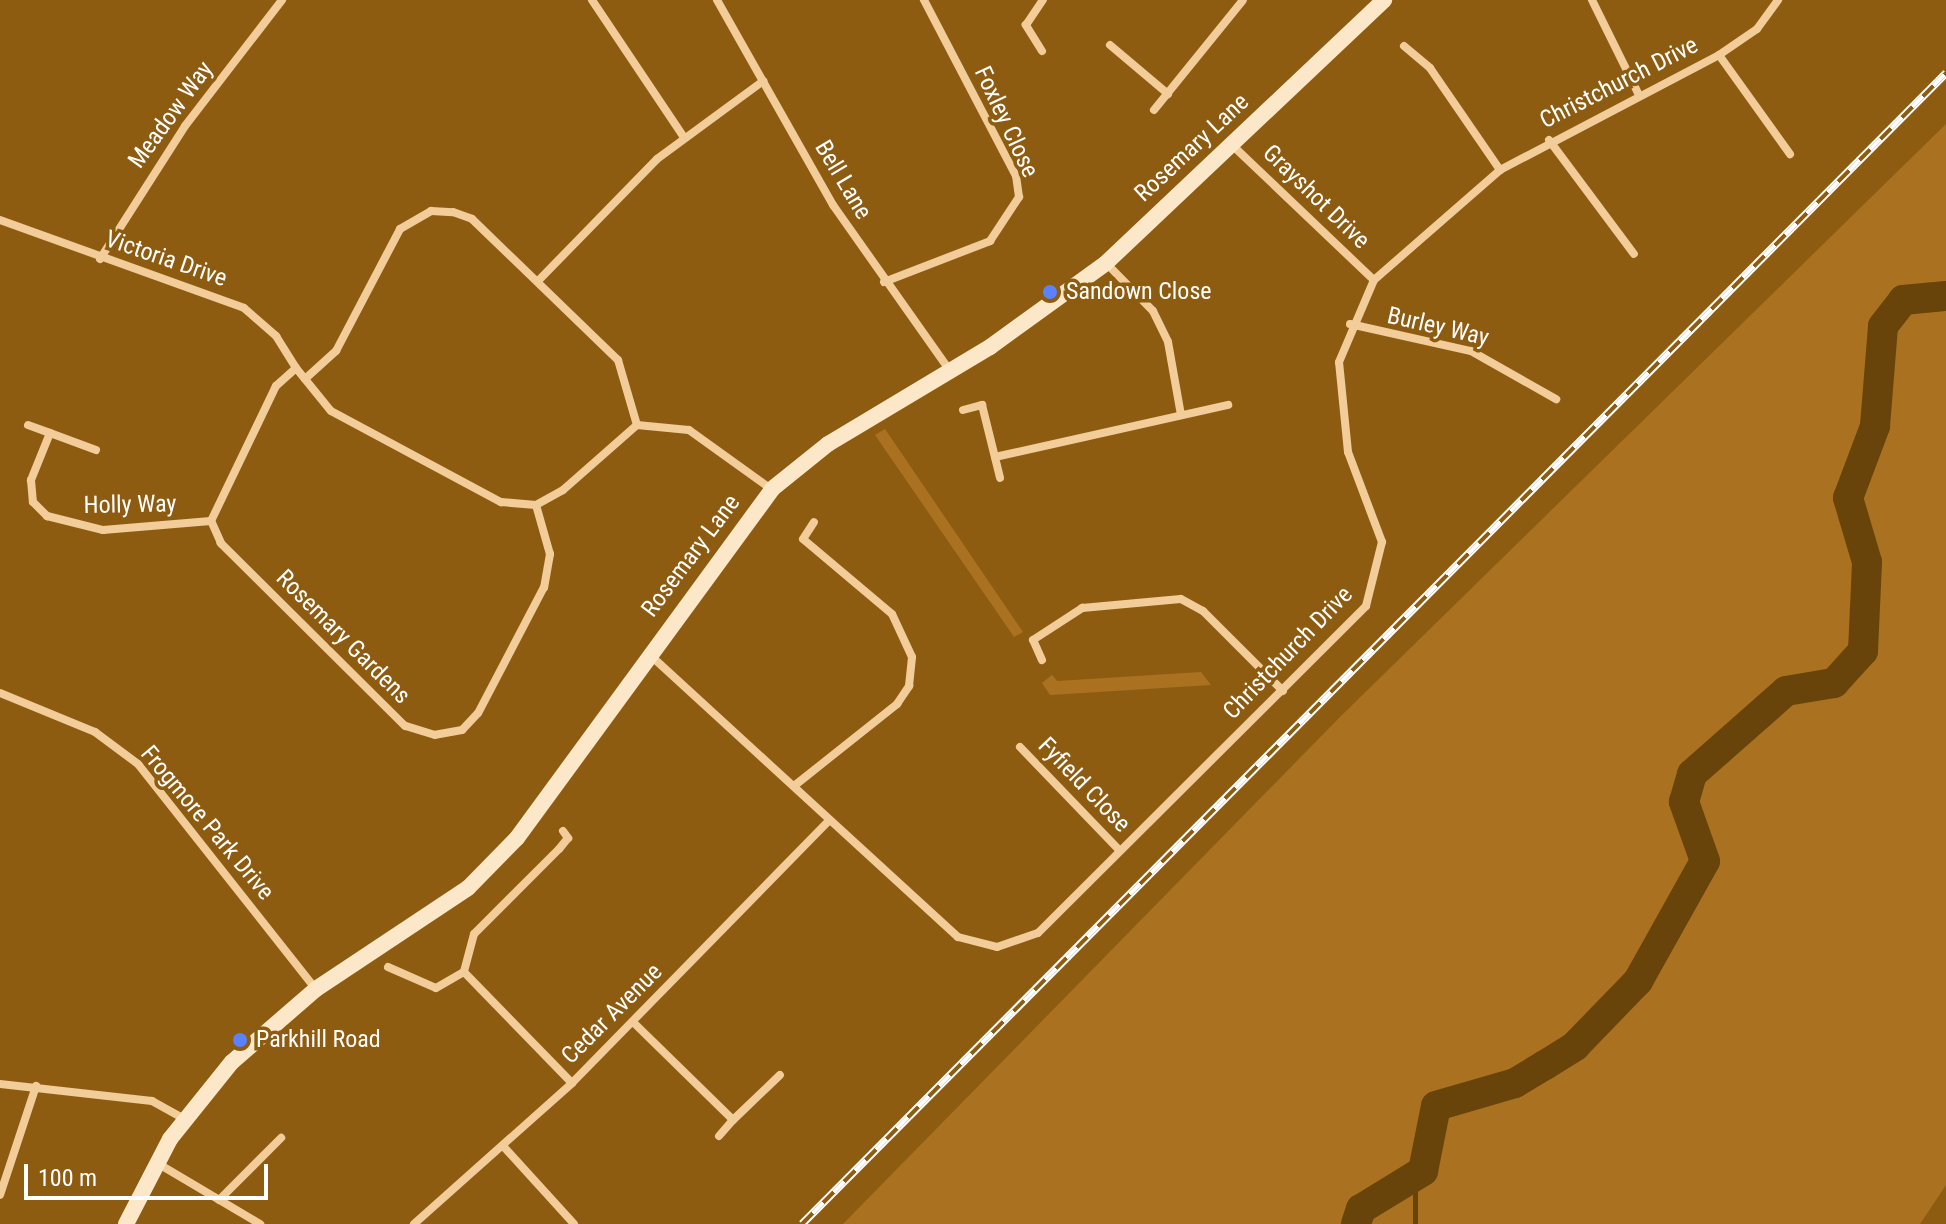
<!DOCTYPE html>
<html>
<head>
<meta charset="utf-8">
<style>
	body { margin:0 }
	#map { position:relative; width:1946px; height:1224px; overflow:hidden; background:#8d5c11; font-family:"Roboto Condensed",sans-serif }
	div>[style] { position:absolute }
	.green>* { inset:0; background:#aa7220 }
	.stream>* { height:5px; margin:-2.5px; padding:0 2.5px; transform-origin:2.5px; border-radius:2.5px; background:#69440a }
	.river>* { height:30px; margin:-15px; padding:0 15px; transform-origin:15px; border-radius:15px; background:#69440a }
	.street>* { height:8px; margin:-4px; padding:0 4px; transform-origin:4px; border-radius:4px; background:#f2cd99 }
	.secondary>* { height:16px; margin:-8px; padding:0 8px; transform-origin:8px; border-radius:8px; background:#fce8c8 }
	.rail>* { height:8px; margin-top:-4px; transform-origin:0; background:repeating-linear-gradient(90deg,#8d5c11 0 15px,#fff 0 30px); box-sizing:border-box; border-block:2px solid #fff }
	.dots>* { width:22px; height:22px; translate:-50% -50%; box-sizing:border-box; border:4px solid #8d5c11; border-radius:50% }
	span { translate:-50% -50%; white-space:nowrap; text-align:center; line-height:1.15; -webkit-text-stroke:7px #8d5c11; paint-order:stroke }
	.street-label { font-size:24px; color:#fff }
	.poi-label { font-size:24px; color:#fff }
	.left { translate:0 -50%; text-align:left }
	.scale { position:absolute; left:24px; top:1164px; width:244px; height:36px; box-sizing:border-box; border:4px solid #fff; border-top:0; padding-left:10px; font-size:24px; line-height:28px; white-space:nowrap; color:#fff; -webkit-text-stroke:6px #8d5c11; paint-order:stroke }
</style>
</head>
<body>
<div id="map">
	<div class="green">
		<div style="clip-path:polygon(1946px 124px,1946px 1185px,1920px 1224px,843px 1224px,1340px 717px)"></div>
		<div style="clip-path:polygon(885px 429px,1023px 632px,1014px 637px,875px 435px)"></div>
		<div style="clip-path:polygon(1201px 672px,1211px 685px,1050px 695px,1042px 683px,1052px 675px,1057px 681px)"></div>
	</div>
	<div class="stream">
		<div style="left:1415px;top:1224px;width:45px;rotate:-90deg"></div>
	</div>
	<div class="river">
		<div style="left:1356px;top:1224px;width:16px;rotate:-72deg"></div>
		<div style="left:1361px;top:1209px;width:73px;rotate:-31.5deg"></div>
		<div style="left:1423px;top:1171px;width:66px;rotate:-78.7deg"></div>
		<div style="left:1436px;top:1106px;width:82px;rotate:-16.2deg"></div>
		<div style="left:1515px;top:1083px;width:35px;rotate:-31deg"></div>
		<div style="left:1545px;top:1065px;width:36px;rotate:-32deg"></div>
		<div style="left:1575px;top:1046px;width:91px;rotate:-45.9deg"></div>
		<div style="left:1638px;top:981px;width:137px;rotate:-60.8deg"></div>
		<div style="left:1705px;top:861px;width:63px;rotate:-109.6deg"></div>
		<div style="left:1684px;top:802px;width:29px;rotate:-74deg"></div>
		<div style="left:1692px;top:774px;width:125px;rotate:-41.4deg"></div>
		<div style="left:1786px;top:691px;width:49px;rotate:-9.5deg"></div>
		<div style="left:1834px;top:683px;width:43px;rotate:-47.8deg"></div>
		<div style="left:1863px;top:651px;width:89px;rotate:-87.4deg"></div>
		<div style="left:1867px;top:562px;width:67px;rotate:-106.5deg"></div>
		<div style="left:1848px;top:498px;width:77px;rotate:-69.4deg"></div>
		<div style="left:1875px;top:426px;width:100px;rotate:-85.4deg"></div>
		<div style="left:1883px;top:326px;width:33px;rotate:-52deg"></div>
		<div style="left:1903px;top:300px;width:43px;rotate:-5.3deg"></div>
	</div>
	<div class="street">
		<div style="left:592px;top:0;width:164px;rotate:56.2deg"></div>
		<div style="left:717px;top:0;width:236px;rotate:60.5deg"></div>
		<div style="left:833px;top:205px;width:203px;rotate:54.8deg"></div>
		<div style="left:1592px;top:0;width:104px;rotate:63.7deg"></div>
		<div style="left:1110px;top:45px;width:76px;rotate:40.2deg"></div>
		<div style="left:1404px;top:46px;width:34px;rotate:40deg"></div>
		<div style="left:1430px;top:68px;width:124px;rotate:55.5deg"></div>
		<div style="left:1042px;top:51px;width:31px;rotate:-122deg"></div>
		<div style="left:1026px;top:25px;width:30px;rotate:-56deg"></div>
		<div style="left:1719px;top:55px;width:122px;rotate:54.4deg"></div>
		<div style="left:1154px;top:110px;width:141px;rotate:-51deg"></div>
		<div style="left:1549px;top:140px;width:142px;rotate:53.3deg"></div>
		<div style="left:1231px;top:144px;width:197px;rotate:43.6deg"></div>
		<div style="left:0;top:220px;width:259px;rotate:19.8deg"></div>
		<div style="left:244px;top:308px;width:43px;rotate:41.2deg"></div>
		<div style="left:276px;top:336px;width:38px;rotate:58deg"></div>
		<div style="left:100px;top:259px;width:158px;rotate:-57.4deg"></div>
		<div style="left:185px;top:126px;width:159px;rotate:-52.4deg"></div>
		<div style="left:1106px;top:263px;width:67px;rotate:45.6deg"></div>
		<div style="left:1153px;top:311px;width:34px;rotate:64deg"></div>
		<div style="left:1168px;top:342px;width:74px;rotate:79.9deg"></div>
		<div style="left:538px;top:281px;width:170px;rotate:-45.7deg"></div>
		<div style="left:657px;top:159px;width:132px;rotate:-36.3deg"></div>
		<div style="left:884px;top:282px;width:114px;rotate:-21.1deg"></div>
		<div style="left:990px;top:241px;width:53px;rotate:-56.6deg"></div>
		<div style="left:1019px;top:197px;width:21px;rotate:-98deg"></div>
		<div style="left:1016px;top:176px;width:199px;rotate:-117.6deg"></div>
		<div style="left:1350px;top:324px;width:124px;rotate:12.6deg"></div>
		<div style="left:1471px;top:351px;width:98px;rotate:29.5deg"></div>
		<div style="left:305px;top:379px;width:42px;rotate:-42.1deg"></div>
		<div style="left:336px;top:351px;width:138px;rotate:-62.3deg"></div>
		<div style="left:400px;top:229px;width:36px;rotate:-30deg"></div>
		<div style="left:431px;top:211px;width:22px;rotate:3deg"></div>
		<div style="left:453px;top:212px;width:20px;rotate:20deg"></div>
		<div style="left:472px;top:219px;width:203px;rotate:44deg"></div>
		<div style="left:618px;top:360px;width:68px;rotate:73.7deg"></div>
		<div style="left:963px;top:410px;width:20px;rotate:-15deg"></div>
		<div style="left:982px;top:405px;width:75px;rotate:76.1deg"></div>
		<div style="left:28px;top:425px;width:23px;rotate:20deg"></div>
		<div style="left:96px;top:450px;width:49px;rotate:-159.7deg"></div>
		<div style="left:50px;top:433px;width:51px;rotate:112deg"></div>
		<div style="left:31px;top:480px;width:22px;rotate:85deg"></div>
		<div style="left:33px;top:502px;width:20px;rotate:45deg"></div>
		<div style="left:47px;top:516px;width:58px;rotate:14deg"></div>
		<div style="left:103px;top:530px;width:108px;rotate:-4.8deg"></div>
		<div style="left:995px;top:457px;width:239px;rotate:-12.6deg"></div>
		<div style="left:536px;top:505px;width:51px;rotate:74.1deg"></div>
		<div style="left:550px;top:554px;width:34px;rotate:100deg"></div>
		<div style="left:544px;top:587px;width:142px;rotate:117.6deg"></div>
		<div style="left:478px;top:713px;width:23px;rotate:133deg"></div>
		<div style="left:462px;top:730px;width:27px;rotate:170deg"></div>
		<div style="left:435px;top:735px;width:31px;rotate:-163deg"></div>
		<div style="left:405px;top:726px;width:260px;rotate:-135.2deg"></div>
		<div style="left:221px;top:543px;width:24px;rotate:-114deg"></div>
		<div style="left:211px;top:521px;width:150px;rotate:-64.3deg"></div>
		<div style="left:276px;top:386px;width:27px;rotate:-42deg"></div>
		<div style="left:296px;top:368px;width:55px;rotate:50.9deg"></div>
		<div style="left:331px;top:411px;width:193px;rotate:28.2deg"></div>
		<div style="left:501px;top:502px;width:35px;rotate:5deg"></div>
		<div style="left:536px;top:505px;width:31px;rotate:-29deg"></div>
		<div style="left:563px;top:490px;width:98px;rotate:-41.3deg"></div>
		<div style="left:637px;top:425px;width:52px;rotate:5.5deg"></div>
		<div style="left:689px;top:430px;width:101px;rotate:35.7deg"></div>
		<div style="left:649px;top:654px;width:419px;rotate:42.5deg"></div>
		<div style="left:958px;top:937px;width:40px;rotate:14.4deg"></div>
		<div style="left:997px;top:947px;width:43px;rotate:-18.9deg"></div>
		<div style="left:1038px;top:933px;width:463px;rotate:-44.9deg"></div>
		<div style="left:1366px;top:606px;width:66px;rotate:-76deg"></div>
		<div style="left:1382px;top:542px;width:96px;rotate:-110.7deg"></div>
		<div style="left:1348px;top:452px;width:90px;rotate:-95.7deg"></div>
		<div style="left:1339px;top:362px;width:89px;rotate:-66.9deg"></div>
		<div style="left:1374px;top:280px;width:167px;rotate:-41.1deg"></div>
		<div style="left:1500px;top:170px;width:247px;rotate:-27.7deg"></div>
		<div style="left:1719px;top:55px;width:46px;rotate:-34.4deg"></div>
		<div style="left:1757px;top:29px;width:36px;rotate:-54deg"></div>
		<div style="left:1042px;top:660px;width:22px;rotate:-114deg"></div>
		<div style="left:1033px;top:640px;width:59px;rotate:-33.1deg"></div>
		<div style="left:1082px;top:608px;width:99px;rotate:-5.2deg"></div>
		<div style="left:1181px;top:599px;width:25px;rotate:29deg"></div>
		<div style="left:1203px;top:611px;width:113px;rotate:45deg"></div>
		<div style="left:0;top:693px;width:103px;rotate:22.3deg"></div>
		<div style="left:95px;top:732px;width:54px;rotate:36.7deg"></div>
		<div style="left:138px;top:764px;width:287px;rotate:51.7deg"></div>
		<div style="left:1020px;top:747px;width:144px;rotate:46.1deg"></div>
		<div style="left:794px;top:786px;width:132px;rotate:-38.5deg"></div>
		<div style="left:897px;top:704px;width:22px;rotate:-56deg"></div>
		<div style="left:909px;top:686px;width:29px;rotate:-84deg"></div>
		<div style="left:912px;top:657px;width:47px;rotate:-114.9deg"></div>
		<div style="left:892px;top:614px;width:116px;rotate:-139.9deg"></div>
		<div style="left:803px;top:539px;width:20px;rotate:-57deg"></div>
		<div style="left:563px;top:831px;width:9px;rotate:54deg"></div>
		<div style="left:568px;top:838px;width:14px;rotate:129deg"></div>
		<div style="left:559px;top:849px;width:120px;rotate:135deg"></div>
		<div style="left:474px;top:934px;width:39px;rotate:105deg"></div>
		<div style="left:464px;top:972px;width:155px;rotate:45.8deg"></div>
		<div style="left:388px;top:967px;width:52px;rotate:23.6deg"></div>
		<div style="left:436px;top:988px;width:32px;rotate:-30deg"></div>
		<div style="left:633px;top:1022px;width:140px;rotate:44.4deg"></div>
		<div style="left:733px;top:1120px;width:65px;rotate:-43.8deg"></div>
		<div style="left:0;top:1084px;width:153px;rotate:6.4deg"></div>
		<div style="left:152px;top:1101px;width:35px;rotate:29deg"></div>
		<div style="left:719px;top:1136px;width:21px;rotate:-49deg"></div>
		<div style="left:504px;top:1147px;width:104px;rotate:47.7deg"></div>
		<div style="left:157px;top:1163px;width:120px;rotate:30.6deg"></div>
		<div style="left:0;top:1195px;width:115px;rotate:-71.7deg"></div>
		<div style="left:219px;top:1200px;width:88px;rotate:-45deg"></div>
		<div style="left:414px;top:1224px;width:212px;rotate:-41.7deg"></div>
		<div style="left:572px;top:1083px;width:367px;rotate:-45.6deg"></div>
	</div>
	<div class="secondary">
		<div style="left:126px;top:1224px;width:96px;rotate:-62.6deg"></div>
		<div style="left:170px;top:1139px;width:99px;rotate:-51.2deg"></div>
		<div style="left:232px;top:1062px;width:111px;rotate:-41deg"></div>
		<div style="left:316px;top:989px;width:182px;rotate:-33.6deg"></div>
		<div style="left:468px;top:888px;width:70px;rotate:-45.6deg"></div>
		<div style="left:517px;top:838px;width:432px;rotate:-53.8deg"></div>
		<div style="left:772px;top:489px;width:72px;rotate:-38.8deg"></div>
		<div style="left:828px;top:444px;width:189px;rotate:-30.9deg"></div>
		<div style="left:990px;top:347px;width:143px;rotate:-35.9deg"></div>
		<div style="left:1106px;top:263px;width:383px;rotate:-43.4deg"></div>
	</div>
	<div class="rail">
		<div style="left:802px;top:1224px;width:1623px;rotate:-45.17deg"></div>
	</div>
	<div class="dots">
		<div style="left:1050px;top:292px;background:#5a82ff"></div>
		<div style="left:240px;top:1040px;background:#5a82ff"></div>
	</div>
	<div class="street-label">
		<span style="left:1619px;top:83px;rotate:-27deg">Christchurch Drive</span>
		<span style="left:171px;top:115px;rotate:-54deg">Meadow Way</span>
		<span style="left:1006px;top:122px;rotate:65deg">Foxley Close</span>
		<span style="left:1192px;top:148px;rotate:-43deg">Rosemary Lane</span>
		<span style="left:843px;top:180px;rotate:59deg">Bell Lane</span>
		<span style="left:1316px;top:197px;rotate:44deg">Grayshot Drive</span>
		<span style="left:166px;top:259px;rotate:19deg">Victoria Drive</span>
		<span style="left:1438px;top:327px;rotate:13deg">Burley Way</span>
		<span style="left:130px;top:505px;rotate:-1deg">Holly Way</span>
		<span style="left:691px;top:556px;rotate:-53deg">Rosemary Lane</span>
		<span style="left:343px;top:637px;rotate:45deg">Rosemary Gardens</span>
		<span style="left:1288px;top:653px;rotate:-46deg">Christchurch Drive</span>
		<span style="left:1084px;top:785px;rotate:46deg">Fyfield Close</span>
		<span style="left:207px;top:823px;rotate:50deg">Frogmore Park Drive</span>
		<span style="left:612px;top:1014px;rotate:-45deg">Cedar Avenue</span>
	</div>
	<div class="poi-label">
		<span class="left" style="left:1066px;top:292px">Sandown Close</span>
		<span class="left" style="left:256px;top:1040px">Parkhill Road</span>
	</div>
	<div class="scale">100 m</div>
</div>
</body>
</html>
